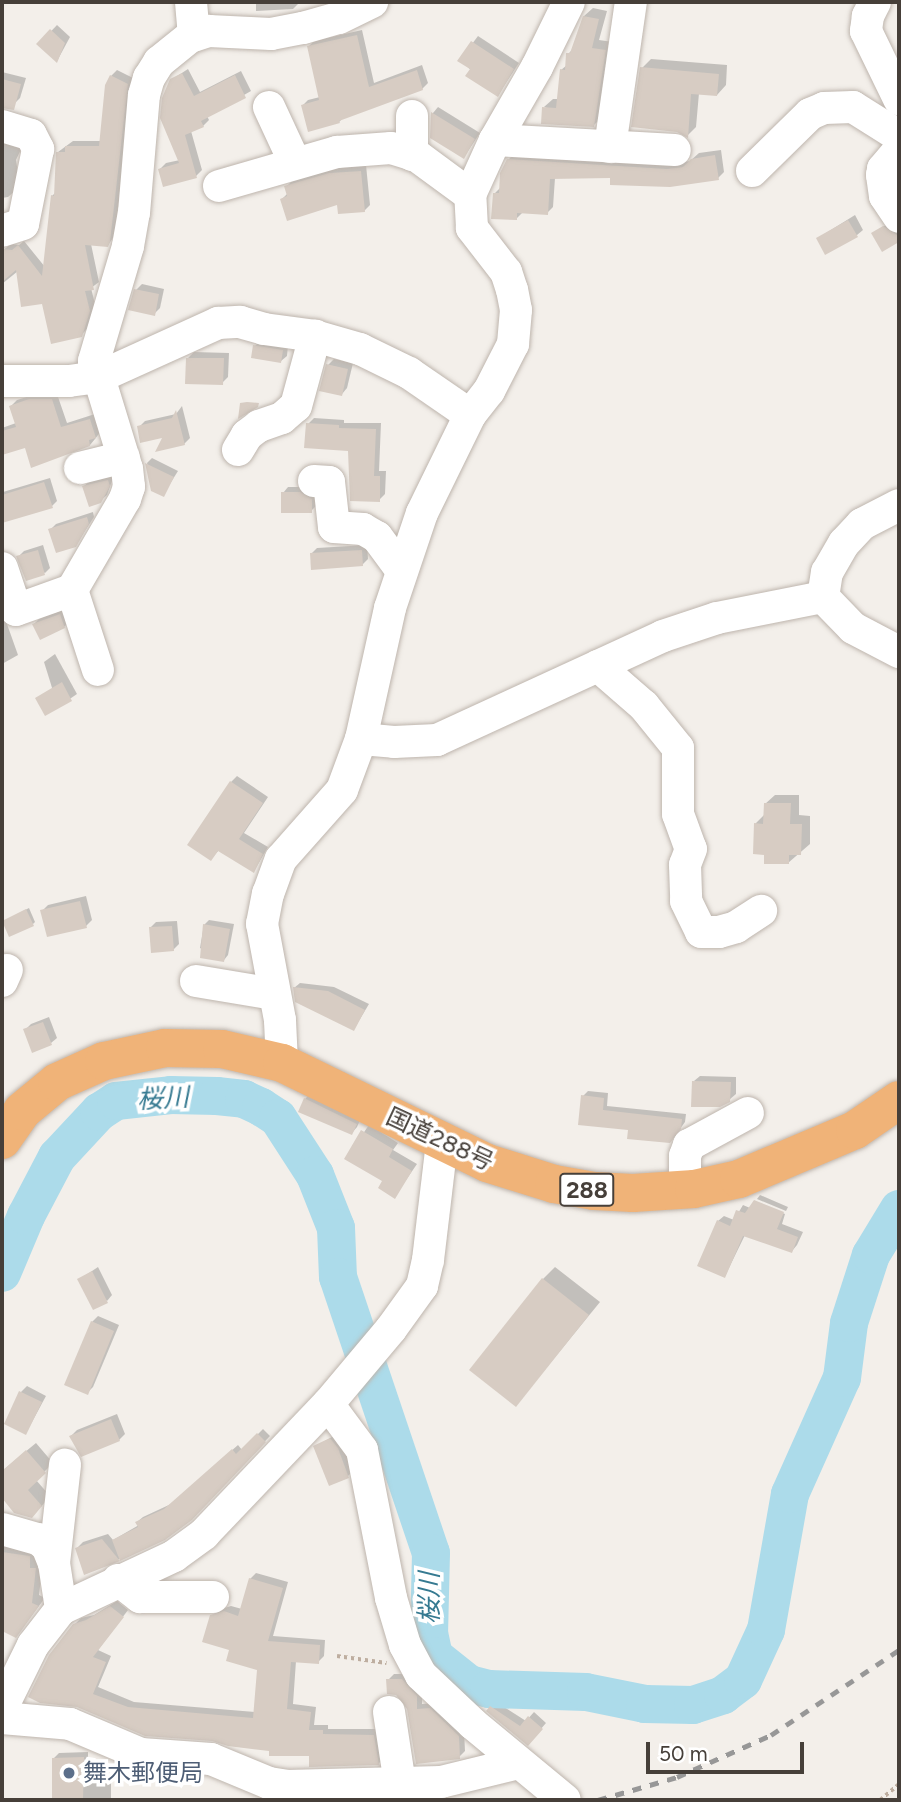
<!DOCTYPE html>
<html>
<head>
<meta charset="utf-8">
<style>
	body { margin:0 }
	#map { position:relative; width:901px; height:1802px; overflow:hidden; background:#f3efea; font-family:Figtree,"Noto Sans JP",sans-serif }
	div>[style] { position:absolute }
	.shadow>* { inset:0; background:#0003 }
	.river>* { height:38px; margin:-19px; padding:0 19px; transform-origin:19px; border-radius:19px; background:#acdbea }
	.building>* { inset:0; background:#d7ccc3 }
	.path>* { height:3.5px; margin-top:-1.75px; transform-origin:0; background:repeating-linear-gradient(90deg,#beaea0 0 3.5px,transparent 0 7px) }
	.roads { filter:drop-shadow(0 0 2px #beb5ad) drop-shadow(0 0 2px #beb5ad) }
	.minor>* { height:32px; margin:-16px; padding:0 16px; transform-origin:16px; border-radius:16px; background:#fff }
	.highway>* { height:38px; margin:-19px; padding:0 19px; transform-origin:19px; border-radius:19px; background:#f0b378 }
	.rail>* { height:5px; margin-top:-2.5px; transform-origin:0; background:repeating-linear-gradient(90deg,#979797 0 9px,transparent 0 18px) }
	.dots>* { width:19px; height:19px; translate:-50% -50%; box-sizing:border-box; border:4px solid #fff; border-radius:50% }
	span { translate:-50% -50%; white-space:nowrap; text-align:center; line-height:1.15; -webkit-text-stroke:7px #fff; paint-order:stroke }
	.shield-label span { padding:2px 5px; background:#fff; border:2px solid; border-radius:5px; -webkit-text-stroke-width:0 }
	.shield-label { font-size:23px; color:#463f39; font-weight:700 }
	.street-label { font-size:24px; color:#463f39 }
	.service-label { font-size:24px; color:#4e5e75 }
	.left { translate:0 -50%; text-align:left }
	.water-label { font-size:26px; color:#367a91; font-style:italic }
	.frame { position:absolute; inset:0; border:4px solid #463f39; pointer-events:none }
	.scale { position:absolute; left:646px; top:1742px; width:158px; height:32px; box-sizing:border-box; border:4px solid #463f39; border-top:0; padding-left:9px; font-size:21px; line-height:24px; white-space:nowrap; color:#463f39; -webkit-text-stroke:5px #fff; paint-order:stroke }
</style>
</head>
<body>
<div id="map">
	<div class="shadow">
		<div style="clip-path:polygon(256px 2px,299px 2px,299px 3px,293px 9px,256px 11px)"></div>
		<div style="clip-path:polygon(593px 8px,607px 11px,599px 40px,613px 42px,602px 117px,594px 125px,544px 107px,553px 99px,558px 99px,561px 70px,567px 65px,568px 54px,574px 48px,584px 16px)"></div>
		<div style="clip-path:polygon(57px 25px,70px 37px,57px 61px,39px 44px)"></div>
		<div style="clip-path:polygon(362px 30px,374px 83px,422px 65px,428px 83px,422px 89px,344px 117px,339px 122px,303px 105px,308px 100px,320px 97px,308px 47px,314px 41px)"></div>
		<div style="clip-path:polygon(478px 36px,519px 63px,498px 95px,460px 60px)"></div>
		<div style="clip-path:polygon(651px 59px,727px 65px,726px 85px,717px 95px,699px 93px,696px 127px,688px 135px,642px 68px)"></div>
		<div style="clip-path:polygon(188px 69px,200px 92px,241px 71px,251px 91px,207px 116px,209px 120px,203px 126px,191px 131px,202px 170px,196px 176px,160px 169px,166px 163px,180px 160px,171px 80px)"></div>
		<div style="clip-path:polygon(117px 70px,133px 78px,115px 235px,108px 245px,91px 244px,99px 282px,91px 288px,95px 304px,87px 329px,81px 335px,43px 302px,18px 271px,2px 284px,2px 251px,11px 244px,19px 245px,24px 241px,45px 267px,52px 196px,56px 192px,58px 152px,73px 141px,102px 141px,111px 76px)"></div>
		<div style="clip-path:polygon(2px 72px,26px 78px,20px 98px,14px 104px,2px 101px)"></div>
		<div style="clip-path:polygon(438px 107px,480px 133px,464px 157px,432px 137px,433px 113px)"></div>
		<div style="clip-path:polygon(2px 136px,23px 145px,16px 160px,18px 173px,15px 191px,8px 197px,2px 198px)"></div>
		<div style="clip-path:polygon(721px 150px,724px 172px,718px 178px,555px 178px,553px 207px,547px 213px,523px 212px,516px 219px,494px 194px,501px 187px,508px 160px,514px 154px,674px 164px,690px 161px,699px 153px)"></div>
		<div style="clip-path:polygon(366px 165px,370px 205px,364px 211px,339px 203px,282px 199px,288px 193px,286px 187px,292px 181px,336px 168px)"></div>
		<div style="clip-path:polygon(855px 215px,863px 230px,857px 235px,818px 238px)"></div>
		<div style="clip-path:polygon(886px 225px,899px 232px,899px 240px,882px 249px,876px 231px)"></div>
		<div style="clip-path:polygon(142px 284px,164px 289px,160px 308px,154px 314px,136px 290px)"></div>
		<div style="clip-path:polygon(261px 340px,288px 345px,287px 356px,281px 361px,255px 346px)"></div>
		<div style="clip-path:polygon(194px 352px,229px 353px,228px 377px,222px 383px,188px 358px)"></div>
		<div style="clip-path:polygon(334px 359px,353px 363px,347px 388px,342px 394px,328px 365px)"></div>
		<div style="clip-path:polygon(36px 394px,57px 394px,67px 423px,95px 414px,101px 431px,95px 439px,90px 445px,26px 446px,2px 453px,2px 428px,16px 423px,11px 406px,17px 400px)"></div>
		<div style="clip-path:polygon(182px 406px,190px 438px,184px 444px,139px 427px,145px 421px,176px 414px)"></div>
		<div style="clip-path:polygon(314px 418px,344px 420px,344px 423px,381px 423px,379px 471px,386px 471px,385px 494px,379px 500px,350px 449px,308px 424px)"></div>
		<div style="clip-path:polygon(152px 458px,178px 471px,163px 495px,153px 489px,147px 463px)"></div>
		<div style="clip-path:polygon(114px 475px,107px 495px,100px 501px,84px 486px,90px 481px)"></div>
		<div style="clip-path:polygon(50px 478px,57px 501px,52px 506px,5px 521px,2px 510px,3px 492px)"></div>
		<div style="clip-path:polygon(288px 487px,307px 487px,317px 493px,317px 505px,311px 511px,283px 493px)"></div>
		<div style="clip-path:polygon(93px 512px,94px 517px,75px 546px,50px 530px,56px 524px)"></div>
		<div style="clip-path:polygon(43px 545px,50px 568px,45px 573px,18px 557px,24px 551px)"></div>
		<div style="clip-path:polygon(367px 545px,368px 559px,362px 565px,311px 554px,317px 548px)"></div>
		<div style="clip-path:polygon(66px 609px,70px 621px,64px 627px,34px 624px,40px 618px)"></div>
		<div style="clip-path:polygon(2px 610px,18px 655px,2px 664px)"></div>
		<div style="clip-path:polygon(55px 654px,77px 694px,58px 707px,44px 662px)"></div>
		<div style="clip-path:polygon(237px 776px,268px 797px,244px 833px,268px 847px,254px 871px,219px 850px,211px 859px,231px 782px)"></div>
		<div style="clip-path:polygon(775px 795px,799px 795px,799px 815px,810px 816px,810px 844px,788px 863px,766px 853px,755px 824px,765px 814px,765px 804px)"></div>
		<div style="clip-path:polygon(86px 896px,92px 920px,86px 926px,42px 911px,48px 905px)"></div>
		<div style="clip-path:polygon(29px 908px,35px 922px,33px 924px,4px 921px)"></div>
		<div style="clip-path:polygon(209px 920px,234px 924px,228px 955px,224px 960px,200px 948px,204px 925px)"></div>
		<div style="clip-path:polygon(177px 921px,179px 944px,173px 950px,150px 928px,156px 922px)"></div>
		<div style="clip-path:polygon(300px 983px,334px 987px,369px 1004px,354px 1029px,294px 988px)"></div>
		<div style="clip-path:polygon(49px 1017px,57px 1038px,51px 1043px,25px 1030px,31px 1024px)"></div>
		<div style="clip-path:polygon(700px 1076px,736px 1077px,736px 1094px,729px 1100px,694px 1081px)"></div>
		<div style="clip-path:polygon(588px 1091px,608px 1093px,607px 1106px,686px 1114px,685px 1122px,675px 1136px,630px 1129px,583px 1096px)"></div>
		<div style="clip-path:polygon(311px 1093px,361px 1118px,357px 1127px,352px 1133px,305px 1099px)"></div>
		<div style="clip-path:polygon(369px 1125px,398px 1143px,393px 1150px,417px 1164px,395px 1196px,384px 1181px,346px 1158px)"></div>
		<div style="clip-path:polygon(760px 1195px,788px 1207px,786px 1211px,757px 1199px)"></div>
		<div style="clip-path:polygon(754px 1202px,785px 1214px,782px 1224px,803px 1232px,797px 1245px,792px 1251px,745px 1235px,725px 1276px,718px 1221px,724px 1216px,734px 1220px,743px 1205px,750px 1208px)"></div>
		<div style="clip-path:polygon(98px 1267px,112px 1295px,107px 1301px,80px 1279px)"></div>
		<div style="clip-path:polygon(555px 1267px,600px 1302px,516px 1405px,543px 1279px)"></div>
		<div style="clip-path:polygon(98px 1316px,119px 1325px,93px 1387px,87px 1393px,92px 1322px)"></div>
		<div style="clip-path:polygon(27px 1386px,46px 1396px,26px 1433px,21px 1392px)"></div>
		<div style="clip-path:polygon(117px 1414px,125px 1434px,119px 1440px,71px 1436px,77px 1430px)"></div>
		<div style="clip-path:polygon(263px 1429px,270px 1436px,191px 1519px,119px 1559px,85px 1573px,77px 1548px,83px 1542px,108px 1534px,113px 1540px,139px 1525px,137px 1522px,143px 1517px,171px 1504px,238px 1445px,242px 1450px)"></div>
		<div style="clip-path:polygon(337px 1434px,354px 1470px,348px 1476px,315px 1447px)"></div>
		<div style="clip-path:polygon(36px 1443px,53px 1463px,36px 1480px,50px 1496px,41px 1507px,15px 1512px,2px 1496px,2px 1471px)"></div>
		<div style="clip-path:polygon(2px 1544px,38px 1550px,43px 1561px,39px 1595px,45px 1598px,16px 1636px,2px 1630px)"></div>
		<div style="clip-path:polygon(256px 1573px,288px 1582px,273px 1636px,325px 1640px,324px 1656px,318px 1662px,296px 1661px,293px 1704px,316px 1707px,314px 1725px,328px 1725px,328px 1729px,379px 1729px,384px 1758px,378px 1764px,311px 1755px,78px 1705px,74px 1625px,81px 1618px,94px 1615px,117px 1601px,128px 1610px,98px 1650px,111px 1656px,98px 1687px,134px 1702px,255px 1712px,258px 1668px,231px 1649px,212px 1616px,218px 1610px,231px 1606px,242px 1609px,250px 1579px)"></div>
		<div style="clip-path:polygon(394px 1674px,408px 1674px,422px 1690px,422px 1704px,436px 1703px,464px 1730px,465px 1751px,459px 1757px,409px 1708px,388px 1680px)"></div>
		<div style="clip-path:polygon(496px 1702px,526px 1721px,534px 1712px,546px 1723px,533px 1738px,488px 1711px)"></div>
		<div style="clip-path:polygon(88px 1752px,88px 1782px,111px 1782px,111px 1800px,54px 1800px,54px 1758px,59px 1753px)"></div>
		<div style="clip-path:polygon(172px 1773px,189px 1774px,190px 1778px,170px 1781px)"></div>
	</div>
	<div class="river">
		<div style="left:2px;top:1273px;width:62px;rotate:-67.2deg"></div>
		<div style="left:26px;top:1216px;width:67px;rotate:-62.3deg"></div>
		<div style="left:57px;top:1157px;width:62px;rotate:-47deg"></div>
		<div style="left:99px;top:1112px;width:20px;rotate:-33deg"></div>
		<div style="left:116px;top:1101px;width:55px;rotate:-6.2deg"></div>
		<div style="left:171px;top:1095px;width:46px;rotate:1.2deg"></div>
		<div style="left:217px;top:1096px;width:27px;rotate:6deg"></div>
		<div style="left:244px;top:1099px;width:19px;rotate:25deg"></div>
		<div style="left:261px;top:1107px;width:20px;rotate:33deg"></div>
		<div style="left:278px;top:1118px;width:68px;rotate:57deg"></div>
		<div style="left:315px;top:1175px;width:57px;rotate:68.4deg"></div>
		<div style="left:336px;top:1228px;width:49px;rotate:87.7deg"></div>
		<div style="left:338px;top:1277px;width:291px;rotate:71.4deg"></div>
		<div style="left:431px;top:1553px;width:80px;rotate:91.4deg"></div>
		<div style="left:429px;top:1633px;width:24px;rotate:78deg"></div>
		<div style="left:434px;top:1656px;width:45px;rotate:38.7deg"></div>
		<div style="left:469px;top:1684px;width:21px;rotate:14deg"></div>
		<div style="left:489px;top:1689px;width:97px;rotate:1.8deg"></div>
		<div style="left:586px;top:1692px;width:60px;rotate:11.5deg"></div>
		<div style="left:645px;top:1704px;width:48px;rotate:1.2deg"></div>
		<div style="left:693px;top:1705px;width:32px;rotate:-18deg"></div>
		<div style="left:723px;top:1695px;width:25px;rotate:-37deg"></div>
		<div style="left:743px;top:1680px;width:55px;rotate:-65.3deg"></div>
		<div style="left:766px;top:1630px;width:138px;rotate:-80deg"></div>
		<div style="left:790px;top:1494px;width:127px;rotate:-65.9deg"></div>
		<div style="left:842px;top:1378px;width:55px;rotate:-82.7deg"></div>
		<div style="left:849px;top:1323px;width:71px;rotate:-72.1deg"></div>
		<div style="left:871px;top:1255px;width:54px;rotate:-58.7deg"></div>
	</div>
	<div class="building">
		<div style="clip-path:polygon(583px 16px,599px 19px,592px 48px,606px 50px,594px 127px,541px 124px,542px 107px,556px 108px,560px 69px,565px 70px,566px 53px,570px 53px)"></div>
		<div style="clip-path:polygon(50px 29px,65px 43px,57px 63px,36px 44px)"></div>
		<div style="clip-path:polygon(357px 35px,369px 87px,417px 70px,423px 90px,339px 121px,340px 123px,308px 132px,301px 105px,319px 100px,307px 46px)"></div>
		<div style="clip-path:polygon(471px 41px,514px 69px,498px 97px,465px 76px,470px 69px,457px 61px)"></div>
		<div style="clip-path:polygon(640px 67px,719px 74px,717px 96px,691px 94px,688px 138px,677px 132px,631px 127px)"></div>
		<div style="clip-path:polygon(182px 73px,194px 96px,235px 75px,246px 98px,201px 121px,204px 127px,185px 135px,197px 178px,163px 187px,158px 169px,179px 163px,160px 118px,162px 98px,170px 79px)"></div>
		<div style="clip-path:polygon(110px 75px,128px 84px,110px 242px,108px 247px,85px 245px,94px 290px,85px 291px,90px 311px,82px 337px,51px 344px,42px 304px,21px 307px,16px 270px,2px 282px,2px 249px,12px 250px,18px 245px,42px 276px,51px 195px,54px 196px,56px 152px,65px 152px,65px 146px,99px 146px,105px 85px)"></div>
		<div style="clip-path:polygon(2px 79px,21px 84px,14px 110px,2px 108px)"></div>
		<div style="clip-path:polygon(431px 112px,475px 139px,464px 159px,430px 138px)"></div>
		<div style="clip-path:polygon(715px 155px,719px 180px,670px 187px,610px 185px,610px 178px,550px 179px,548px 215px,517px 213px,517px 220px,491px 219px,493px 193px,499px 193px,500px 173px,507px 159px,667px 169px,683px 167px,691px 159px)"></div>
		<div style="clip-path:polygon(361px 171px,365px 212px,338px 214px,337px 205px,287px 221px,280px 199px,287px 196px,284px 186px,329px 173px)"></div>
		<div style="clip-path:polygon(848px 220px,858px 237px,825px 255px,816px 238px)"></div>
		<div style="clip-path:polygon(883px 226px,897px 235px,899px 242px,882px 252px,871px 233px)"></div>
		<div style="clip-path:polygon(134px 289px,159px 294px,155px 316px,128px 310px)"></div>
		<div style="clip-path:polygon(253px 345px,283px 350px,281px 363px,251px 358px)"></div>
		<div style="clip-path:polygon(186px 358px,224px 358px,223px 385px,185px 384px)"></div>
		<div style="clip-path:polygon(326px 364px,348px 369px,342px 396px,319px 391px)"></div>
		<div style="clip-path:polygon(29px 399px,52px 399px,61px 427px,90px 419px,96px 438px,89px 440px,90px 446px,31px 468px,25px 448px,2px 455px,2px 431px,16px 427px,9px 406px)"></div>
		<div style="clip-path:polygon(247px 402px,259px 403px,258px 407px,238px 419px,240px 403px)"></div>
		<div style="clip-path:polygon(176px 410px,185px 445px,155px 452px,162px 438px,140px 443px,137px 426px,172px 418px)"></div>
		<div style="clip-path:polygon(306px 423px,339px 425px,339px 428px,376px 429px,374px 476px,380px 476px,380px 502px,350px 501px,348px 451px,304px 448px)"></div>
		<div style="clip-path:polygon(145px 463px,174px 477px,164px 497px,151px 491px)"></div>
		<div style="clip-path:polygon(108px 480px,110px 486px,101px 503px,89px 507px,82px 486px)"></div>
		<div style="clip-path:polygon(44px 482px,53px 508px,2px 523px,2px 495px)"></div>
		<div style="clip-path:polygon(281px 492px,300px 492px,312px 499px,312px 513px,281px 513px)"></div>
		<div style="clip-path:polygon(87px 517px,89px 524px,76px 547px,56px 553px,48px 529px)"></div>
		<div style="clip-path:polygon(38px 550px,45px 575px,26px 581px,16px 556px)"></div>
		<div style="clip-path:polygon(362px 550px,363px 566px,311px 570px,310px 553px)"></div>
		<div style="clip-path:polygon(60px 614px,65px 628px,40px 640px,32px 624px)"></div>
		<div style="clip-path:polygon(62px 682px,72px 701px,45px 716px,35px 698px)"></div>
		<div style="clip-path:polygon(230px 781px,263px 803px,239px 839px,263px 854px,254px 873px,218px 851px,211px 861px,187px 845px)"></div>
		<div style="clip-path:polygon(764px 803px,791px 803px,790px 824px,802px 824px,801px 855px,789px 855px,789px 864px,764px 864px,764px 855px,753px 854px,754px 823px,763px 824px)"></div>
		<div style="clip-path:polygon(80px 901px,87px 928px,47px 937px,40px 910px)"></div>
		<div style="clip-path:polygon(26px 909px,34px 926px,9px 937px,2px 921px)"></div>
		<div style="clip-path:polygon(203px 924px,230px 929px,224px 962px,200px 958px)"></div>
		<div style="clip-path:polygon(172px 926px,174px 951px,151px 953px,149px 927px)"></div>
		<div style="clip-path:polygon(293px 987px,328px 991px,365px 1010px,354px 1031px,295px 1002px)"></div>
		<div style="clip-path:polygon(43px 1022px,52px 1045px,32px 1053px,23px 1029px)"></div>
		<div style="clip-path:polygon(692px 1081px,731px 1082px,730px 1102px,720px 1107px,691px 1107px)"></div>
		<div style="clip-path:polygon(581px 1095px,604px 1098px,603px 1110px,682px 1119px,681px 1129px,670px 1143px,627px 1139px,628px 1130px,578px 1125px)"></div>
		<div style="clip-path:polygon(304px 1098px,357px 1124px,352px 1135px,298px 1112px)"></div>
		<div style="clip-path:polygon(361px 1130px,393px 1149px,389px 1157px,412px 1171px,395px 1199px,378px 1188px,382px 1181px,344px 1159px)"></div>
		<div style="clip-path:polygon(754px 1200px,784px 1212px,777px 1229px,798px 1237px,792px 1253px,743px 1236px,725px 1278px,697px 1266px,717px 1220px,730px 1226px,736px 1210px,745px 1213px)"></div>
		<div style="clip-path:polygon(92px 1271px,108px 1303px,93px 1310px,77px 1279px)"></div>
		<div style="clip-path:polygon(542px 1278px,589px 1315px,516px 1407px,469px 1370px)"></div>
		<div style="clip-path:polygon(91px 1321px,114px 1331px,88px 1395px,64px 1385px)"></div>
		<div style="clip-path:polygon(19px 1391px,42px 1402px,26px 1435px,4px 1424px)"></div>
		<div style="clip-path:polygon(111px 1419px,120px 1441px,81px 1457px,69px 1436px)"></div>
		<div style="clip-path:polygon(257px 1433px,266px 1442px,192px 1520px,165px 1540px,120px 1561px,112px 1540px,138px 1527px,135px 1522px,164px 1509px,232px 1449px,236px 1454px)"></div>
		<div style="clip-path:polygon(330px 1438px,338px 1448px,349px 1478px,329px 1486px,313px 1446px)"></div>
		<div style="clip-path:polygon(26px 1450px,46px 1473px,28px 1490px,42px 1506px,32px 1518px,14px 1513px,2px 1498px,2px 1471px)"></div>
		<div style="clip-path:polygon(102px 1539px,120px 1561px,84px 1575px,75px 1548px)"></div>
		<div style="clip-path:polygon(2px 1552px,30px 1556px,30px 1568px,36px 1568px,32px 1603px,39px 1606px,16px 1638px,2px 1631px)"></div>
		<div style="clip-path:polygon(249px 1578px,283px 1588px,268px 1641px,320px 1645px,319px 1664px,291px 1662px,287px 1709px,311px 1712px,309px 1730px,323px 1730px,323px 1734px,374px 1735px,379px 1765px,309px 1767px,309px 1756px,269px 1756px,269px 1751px,228px 1746px,212px 1741px,145px 1736px,77px 1707px,40px 1703px,28px 1697px,49px 1655px,73px 1624px,86px 1620px,110px 1606px,124px 1617px,93px 1657px,106px 1662px,93px 1694px,128px 1707px,253px 1718px,257px 1670px,226px 1661px,229px 1650px,202px 1642px,210px 1615px,224px 1611px,238px 1616px)"></div>
		<div style="clip-path:polygon(386px 1679px,402px 1679px,417px 1696px,417px 1709px,430px 1708px,459px 1736px,460px 1759px,416px 1764px,407px 1709px,396px 1695px,387px 1694px)"></div>
		<div style="clip-path:polygon(490px 1706px,520px 1726px,528px 1716px,543px 1729px,528px 1746px,486px 1711px)"></div>
		<div style="clip-path:polygon(84px 1757px,83px 1800px,52px 1800px,52px 1758px)"></div>
	</div>
	<div class="path">
		<div style="left:337px;top:1656px;width:50px;rotate:8deg"></div>
		<div style="left:880px;top:1800px;width:25px;rotate:-40deg"></div>
	</div>
	<div class="roads">
		<div class="minor">
			<div style="left:191px;top:2px;width:33px;rotate:85deg"></div>
			<div style="left:875px;top:2px;width:16px;rotate:117deg"></div>
			<div style="left:868px;top:16px;width:15px;rotate:98deg"></div>
			<div style="left:866px;top:31px;width:76px;rotate:64.1deg"></div>
			<div style="left:269px;top:107px;width:62px;rotate:65.1deg"></div>
			<div style="left:2px;top:126px;width:30px;rotate:17deg"></div>
			<div style="left:31px;top:135px;width:16px;rotate:63deg"></div>
			<div style="left:38px;top:149px;width:76px;rotate:101.3deg"></div>
			<div style="left:23px;top:224px;width:22px;rotate:162deg"></div>
			<div style="left:495px;top:140px;width:180px;rotate:3.2deg"></div>
			<div style="left:610px;top:147px;width:147px;rotate:-81.8deg"></div>
			<div style="left:899px;top:150px;width:25px;rotate:130deg"></div>
			<div style="left:883px;top:169px;width:6px;rotate:99deg"></div>
			<div style="left:882px;top:175px;width:21px;rotate:82deg"></div>
			<div style="left:885px;top:196px;width:25px;rotate:56deg"></div>
			<div style="left:412px;top:155px;width:39px;rotate:-90deg"></div>
			<div style="left:752px;top:171px;width:81px;rotate:-44.5deg"></div>
			<div style="left:810px;top:114px;width:15px;rotate:-23deg"></div>
			<div style="left:824px;top:108px;width:29px;rotate:-2deg"></div>
			<div style="left:853px;top:107px;width:54px;rotate:32.2deg"></div>
			<div style="left:219px;top:186px;width:123px;rotate:-16.1deg"></div>
			<div style="left:337px;top:152px;width:54px;rotate:-4.2deg"></div>
			<div style="left:391px;top:148px;width:27px;rotate:17deg"></div>
			<div style="left:417px;top:156px;width:66px;rotate:36.3deg"></div>
			<div style="left:2px;top:381px;width:67px"></div>
			<div style="left:69px;top:381px;width:30px;rotate:-8deg"></div>
			<div style="left:99px;top:377px;width:131px;rotate:-24.4deg"></div>
			<div style="left:218px;top:323px;width:22px;rotate:-3deg"></div>
			<div style="left:240px;top:322px;width:25px;rotate:16deg"></div>
			<div style="left:264px;top:329px;width:51px;rotate:7.8deg"></div>
			<div style="left:315px;top:336px;width:47px;rotate:16.1deg"></div>
			<div style="left:360px;top:349px;width:55px;rotate:26.1deg"></div>
			<div style="left:409px;top:373px;width:74px;rotate:34.5deg"></div>
			<div style="left:238px;top:450px;width:17px;rotate:-59deg"></div>
			<div style="left:247px;top:435px;width:15px;rotate:-37deg"></div>
			<div style="left:259px;top:426px;width:24px;rotate:-19deg"></div>
			<div style="left:282px;top:418px;width:18px;rotate:-41deg"></div>
			<div style="left:296px;top:406px;width:73px;rotate:-74.8deg"></div>
			<div style="left:80px;top:468px;width:45px;rotate:-14deg"></div>
			<div style="left:314px;top:481px;width:15px;rotate:4deg"></div>
			<div style="left:329px;top:482px;width:45px;rotate:83.7deg"></div>
			<div style="left:334px;top:527px;width:29px;rotate:4deg"></div>
			<div style="left:363px;top:529px;width:16px;rotate:30deg"></div>
			<div style="left:377px;top:537px;width:42px;rotate:53.7deg"></div>
			<div style="left:899px;top:505px;width:42px;rotate:152.8deg"></div>
			<div style="left:862px;top:524px;width:26px;rotate:133deg"></div>
			<div style="left:844px;top:543px;width:34px;rotate:120deg"></div>
			<div style="left:827px;top:572px;width:25px;rotate:99deg"></div>
			<div style="left:823px;top:597px;width:43px;rotate:45.9deg"></div>
			<div style="left:853px;top:628px;width:52px;rotate:27.6deg"></div>
			<div style="left:2px;top:568px;width:44px;rotate:71.6deg"></div>
			<div style="left:16px;top:610px;width:59px;rotate:-19.7deg"></div>
			<div style="left:72px;top:590px;width:105px;rotate:-59.8deg"></div>
			<div style="left:125px;top:499px;width:13px;rotate:-72deg"></div>
			<div style="left:129px;top:487px;width:18px;rotate:-96deg"></div>
			<div style="left:127px;top:469px;width:113px;rotate:-107deg"></div>
			<div style="left:94px;top:361px;width:120px;rotate:-73.5deg"></div>
			<div style="left:128px;top:246px;width:34px;rotate:-80deg"></div>
			<div style="left:134px;top:213px;width:118px;rotate:-85.2deg"></div>
			<div style="left:144px;top:95px;width:18px;rotate:-74deg"></div>
			<div style="left:149px;top:78px;width:19px;rotate:-58deg"></div>
			<div style="left:159px;top:62px;width:40px;rotate:-39deg"></div>
			<div style="left:190px;top:37px;width:20px;rotate:-18deg"></div>
			<div style="left:209px;top:31px;width:62px;rotate:2.8deg"></div>
			<div style="left:271px;top:34px;width:33px;rotate:-11deg"></div>
			<div style="left:303px;top:28px;width:37px;rotate:-16deg"></div>
			<div style="left:339px;top:18px;width:37px;rotate:-26deg"></div>
			<div style="left:72px;top:590px;width:84px;rotate:72deg"></div>
			<div style="left:598px;top:666px;width:61px;rotate:41deg"></div>
			<div style="left:644px;top:706px;width:54px;rotate:51deg"></div>
			<div style="left:678px;top:748px;width:66px;rotate:90deg"></div>
			<div style="left:678px;top:814px;width:37px;rotate:70deg"></div>
			<div style="left:691px;top:849px;width:17px;rotate:111deg"></div>
			<div style="left:685px;top:865px;width:36px;rotate:88deg"></div>
			<div style="left:686px;top:901px;width:34px;rotate:64deg"></div>
			<div style="left:701px;top:932px;width:18px"></div>
			<div style="left:719px;top:932px;width:18px;rotate:-16deg"></div>
			<div style="left:736px;top:927px;width:30px;rotate:-33deg"></div>
			<div style="left:361px;top:739px;width:33px;rotate:5deg"></div>
			<div style="left:394px;top:742px;width:43px;rotate:-2.7deg"></div>
			<div style="left:437px;top:740px;width:249px;rotate:-24.7deg"></div>
			<div style="left:663px;top:636px;width:57px;rotate:-18.4deg"></div>
			<div style="left:717px;top:618px;width:108px;rotate:-11.2deg"></div>
			<div style="left:2px;top:981px;width:12px;rotate:-66deg"></div>
			<div style="left:196px;top:981px;width:79px;rotate:9.5deg"></div>
			<div style="left:282px;top:1063px;width:43px;rotate:-92.7deg"></div>
			<div style="left:280px;top:1020px;width:98px;rotate:-100.6deg"></div>
			<div style="left:262px;top:924px;width:31px;rotate:-79deg"></div>
			<div style="left:268px;top:894px;width:37px;rotate:-70deg"></div>
			<div style="left:281px;top:859px;width:92px;rotate:-48.5deg"></div>
			<div style="left:342px;top:790px;width:54px;rotate:-69.6deg"></div>
			<div style="left:361px;top:739px;width:134px;rotate:-77.5deg"></div>
			<div style="left:390px;top:608px;width:100px;rotate:-71.4deg"></div>
			<div style="left:422px;top:513px;width:109px;rotate:-63.9deg"></div>
			<div style="left:470px;top:415px;width:31px;rotate:-52deg"></div>
			<div style="left:489px;top:391px;width:53px;rotate:-62.9deg"></div>
			<div style="left:513px;top:344px;width:34px;rotate:-85deg"></div>
			<div style="left:516px;top:310px;width:20px;rotate:-101deg"></div>
			<div style="left:512px;top:290px;width:19px;rotate:-108deg"></div>
			<div style="left:506px;top:272px;width:56px;rotate:-127.7deg"></div>
			<div style="left:472px;top:228px;width:33px;rotate:-93deg"></div>
			<div style="left:470px;top:195px;width:60px;rotate:-65.6deg"></div>
			<div style="left:495px;top:140px;width:84px;rotate:-60.1deg"></div>
			<div style="left:537px;top:67px;width:72px;rotate:-63.8deg"></div>
			<div style="left:685px;top:1190px;width:34px;rotate:-90deg"></div>
			<div style="left:685px;top:1156px;width:12px;rotate:-70deg"></div>
			<div style="left:689px;top:1145px;width:67px;rotate:-28.5deg"></div>
			<div style="left:328px;top:1404px;width:57px;rotate:53.5deg"></div>
			<div style="left:362px;top:1450px;width:151px;rotate:78.9deg"></div>
			<div style="left:391px;top:1598px;width:49px;rotate:73.4deg"></div>
			<div style="left:405px;top:1645px;width:34px;rotate:62deg"></div>
			<div style="left:421px;top:1675px;width:71px;rotate:43.3deg"></div>
			<div style="left:473px;top:1724px;width:119px;rotate:39.6deg"></div>
			<div style="left:2px;top:1529px;width:37px;rotate:16deg"></div>
			<div style="left:38px;top:1539px;width:11px;rotate:38deg"></div>
			<div style="left:47px;top:1546px;width:18px;rotate:68deg"></div>
			<div style="left:54px;top:1563px;width:47px;rotate:81.3deg"></div>
			<div style="left:54px;top:1563px;width:99px;rotate:-83.6deg"></div>
			<div style="left:118px;top:1580px;width:28px;rotate:38deg"></div>
			<div style="left:140px;top:1597px;width:73px"></div>
			<div style="left:2px;top:1708px;width:70px;rotate:-63.8deg"></div>
			<div style="left:33px;top:1645px;width:46px;rotate:-52.1deg"></div>
			<div style="left:61px;top:1609px;width:125px;rotate:-25.1deg"></div>
			<div style="left:174px;top:1556px;width:37px;rotate:-36deg"></div>
			<div style="left:204px;top:1534px;width:180px;rotate:-46.4deg"></div>
			<div style="left:328px;top:1404px;width:98px;rotate:-50deg"></div>
			<div style="left:391px;top:1329px;width:53px;rotate:-54.2deg"></div>
			<div style="left:422px;top:1286px;width:27px;rotate:-77deg"></div>
			<div style="left:428px;top:1260px;width:118px;rotate:-83.2deg"></div>
			<div style="left:389px;top:1712px;width:73px;rotate:81.3deg"></div>
			<div style="left:2px;top:1718px;width:68px;rotate:5deg"></div>
			<div style="left:70px;top:1724px;width:77px;rotate:22.9deg"></div>
			<div style="left:141px;top:1754px;width:70px;rotate:4.1deg"></div>
			<div style="left:211px;top:1759px;width:63px;rotate:22.5deg"></div>
			<div style="left:269px;top:1783px;width:18px;rotate:9deg"></div>
			<div style="left:287px;top:1786px;width:154px;rotate:-1.5deg"></div>
			<div style="left:441px;top:1782px;width:80px;rotate:-13.7deg"></div>
		</div>
		<div class="highway">
			<div style="left:2px;top:1140px;width:35px;rotate:-55deg"></div>
			<div style="left:22px;top:1111px;width:45px;rotate:-39.6deg"></div>
			<div style="left:57px;top:1082px;width:51px;rotate:-24.1deg"></div>
			<div style="left:104px;top:1061px;width:62px;rotate:-12deg"></div>
			<div style="left:165px;top:1048px;width:57px;rotate:1deg"></div>
			<div style="left:222px;top:1049px;width:62px;rotate:13.1deg"></div>
			<div style="left:282px;top:1063px;width:228px;rotate:26deg"></div>
			<div style="left:487px;top:1163px;width:70px;rotate:17.4deg"></div>
			<div style="left:554px;top:1184px;width:41px;rotate:9.9deg"></div>
			<div style="left:594px;top:1191px;width:39px;rotate:3deg"></div>
			<div style="left:633px;top:1193px;width:61px;rotate:-3.8deg"></div>
			<div style="left:694px;top:1189px;width:46px;rotate:-12.5deg"></div>
			<div style="left:739px;top:1179px;width:126px;rotate:-22.9deg"></div>
			<div style="left:855px;top:1130px;width:53px;rotate:-34.3deg"></div>
		</div>
	</div>
	<div class="rail">
		<div style="left:598px;top:1800px;width:82px;rotate:-16.2deg"></div>
		<div style="left:677px;top:1777px;width:103px;rotate:-24.1deg"></div>
		<div style="left:771px;top:1735px;width:154px;rotate:-33.6deg"></div>
	</div>
	<div class="dots">
		<div style="left:69px;top:1773px;background:#5c6f8a"></div>
	</div>
	<div class="shield-label">
		<span style="left:587px;top:1190px">288</span>
	</div>
	<div class="street-label">
		<span style="left:440px;top:1139px;rotate:25deg">国道288号</span>
	</div>
	<div class="service-label">
		<span class="left" style="left:83px;top:1773px">舞木郵便局</span>
	</div>
	<div class="water-label">
		<span style="left:163px;top:1099px;rotate:-3deg">桜川</span>
		<span style="left:430px;top:1598px;rotate:-90deg">桜川</span>
	</div>
	<div class="frame"></div>
	<div class="scale">50 m</div>
</div>
</body>
</html>
